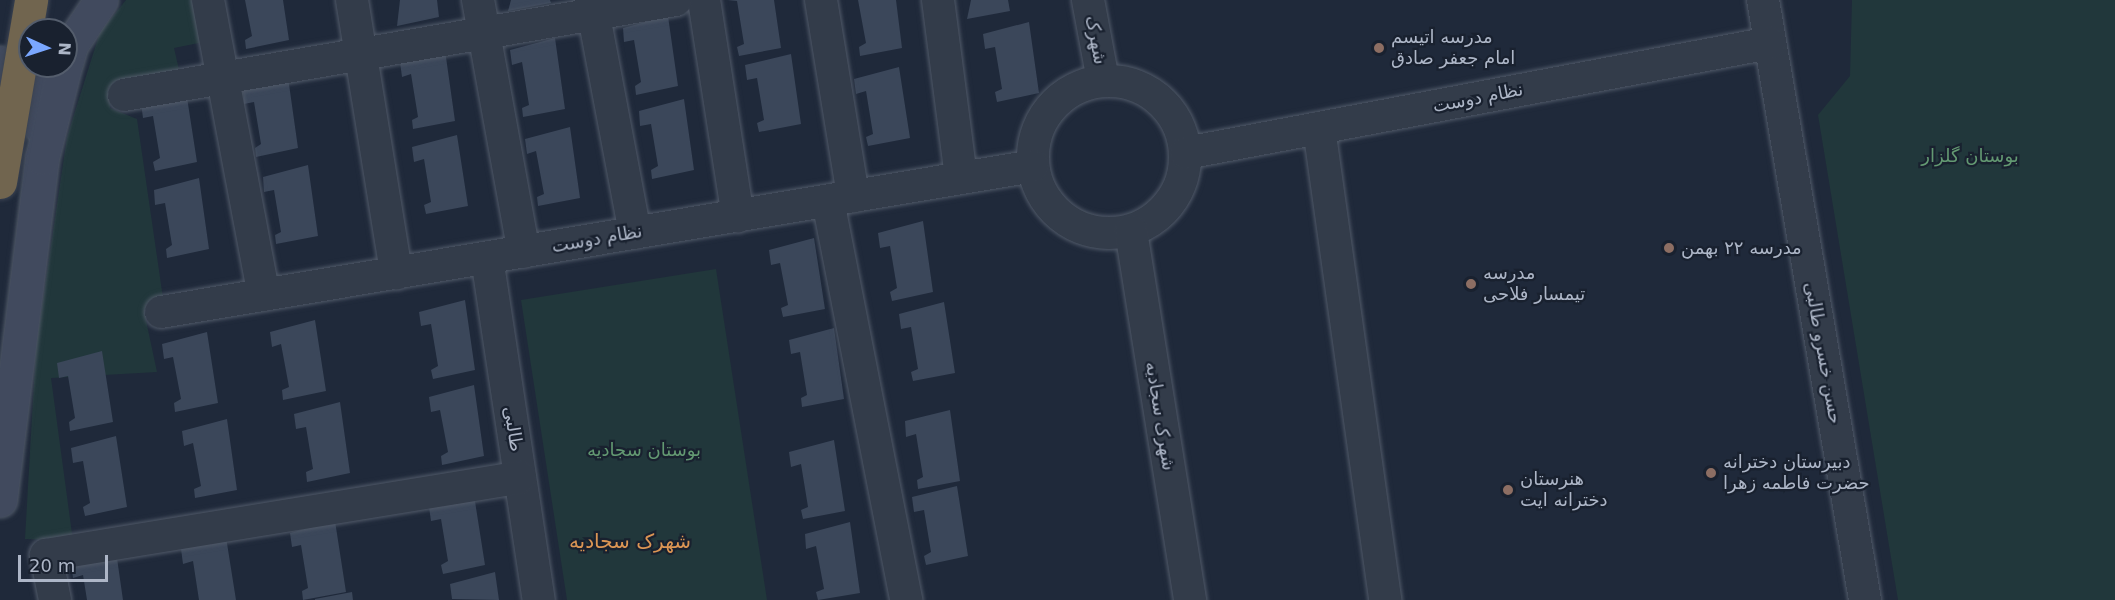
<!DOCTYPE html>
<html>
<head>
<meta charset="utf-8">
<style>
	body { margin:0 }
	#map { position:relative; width:2115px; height:600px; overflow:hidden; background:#1f293a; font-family:"DejaVu Sans","Noto Sans Arabic",sans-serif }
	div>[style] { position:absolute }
	.green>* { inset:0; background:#21373b }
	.building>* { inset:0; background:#3b475a }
	.roads { filter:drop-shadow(0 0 2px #505968) drop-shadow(0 0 2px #505968) }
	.street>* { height:32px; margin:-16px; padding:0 16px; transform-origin:16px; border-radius:16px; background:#333c4a }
	.street>.ring { margin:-16px; padding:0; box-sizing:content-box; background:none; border:32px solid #333c4a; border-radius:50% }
	.secondary>* { height:33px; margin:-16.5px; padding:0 16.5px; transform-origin:16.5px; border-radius:16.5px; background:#414a5e }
	.bridges { filter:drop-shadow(0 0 2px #3b4352) drop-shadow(0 0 2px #3b4352) }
	.highway-bridge>* { height:33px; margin:-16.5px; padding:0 16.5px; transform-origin:16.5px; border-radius:16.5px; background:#71654f }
	.dots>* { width:16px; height:16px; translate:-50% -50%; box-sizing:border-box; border:3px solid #19212f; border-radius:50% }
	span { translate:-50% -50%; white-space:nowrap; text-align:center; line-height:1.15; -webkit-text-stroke:4.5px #19212f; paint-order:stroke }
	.poi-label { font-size:18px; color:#adb6c7 }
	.left { translate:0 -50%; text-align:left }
	.street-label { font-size:18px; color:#adb6c7 }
	.park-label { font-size:18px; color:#639972 }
	.neighbourhood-label { font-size:20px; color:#db9554 }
	.north { position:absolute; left:18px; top:18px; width:60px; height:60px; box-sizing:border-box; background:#19212f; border:2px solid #545d6c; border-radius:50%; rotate:93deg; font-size:16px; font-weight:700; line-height:24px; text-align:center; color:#adb6c7 }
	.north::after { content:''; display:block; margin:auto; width:21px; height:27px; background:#7aa7ff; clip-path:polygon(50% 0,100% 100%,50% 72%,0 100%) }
	.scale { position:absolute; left:18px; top:555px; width:90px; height:27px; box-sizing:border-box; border:3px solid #adb6c7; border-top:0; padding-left:8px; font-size:18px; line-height:21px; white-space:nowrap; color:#adb6c7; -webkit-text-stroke:4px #19212f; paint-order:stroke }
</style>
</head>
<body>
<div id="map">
	<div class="green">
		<div style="clip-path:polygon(126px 0,197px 0,204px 42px,174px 48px,180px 74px,112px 86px,110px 108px,137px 119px,163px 298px,144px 311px,157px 372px,51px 378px,73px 541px,25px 539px,36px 347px,67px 137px,100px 32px)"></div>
		<div style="clip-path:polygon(1852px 0,2115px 0,2115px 600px,1898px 600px,1818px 115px,1850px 76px)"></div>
		<div style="clip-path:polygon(716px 269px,767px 600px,567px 600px,521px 300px)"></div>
	</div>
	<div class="building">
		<div style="clip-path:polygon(245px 0,283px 0,289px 40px,246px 49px,245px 40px,252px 36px)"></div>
		<div style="clip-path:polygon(400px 0,437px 0,439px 17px,397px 26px)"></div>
		<div style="clip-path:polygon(511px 0,550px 0,551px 3px,508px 11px)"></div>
		<div style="clip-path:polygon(727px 0,774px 0,781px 48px,739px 56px,737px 47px,744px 44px,737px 1px)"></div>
		<div style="clip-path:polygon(858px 0,896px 0,902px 48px,860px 56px,859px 47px,866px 43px)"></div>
		<div style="clip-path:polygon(971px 0,1008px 0,1010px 11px,967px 19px)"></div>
		<div style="clip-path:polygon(668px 16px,678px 86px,636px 95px,635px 86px,641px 82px,634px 40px,624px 42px,623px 28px)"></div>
		<div style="clip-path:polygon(1029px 22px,1039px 93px,997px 102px,995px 92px,1002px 89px,995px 47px,985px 49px,983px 34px)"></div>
		<div style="clip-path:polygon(555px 38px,565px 109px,523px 117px,522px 108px,529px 105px,522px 62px,512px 65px,510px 50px)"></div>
		<div style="clip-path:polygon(445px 50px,455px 121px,413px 129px,412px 120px,418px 117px,411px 74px,402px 77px,400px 62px)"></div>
		<div style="clip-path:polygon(791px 54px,801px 124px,759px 132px,757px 123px,764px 120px,757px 78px,747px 80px,745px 65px)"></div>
		<div style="clip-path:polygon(899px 67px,910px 138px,868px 146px,866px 137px,873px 134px,866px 91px,856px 94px,854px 79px)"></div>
		<div style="clip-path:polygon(288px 77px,298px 148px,256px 157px,255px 148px,261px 144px,254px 102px,244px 104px,243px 89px)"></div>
		<div style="clip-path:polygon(186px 91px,197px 162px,155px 171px,153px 162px,160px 158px,153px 116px,143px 118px,141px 103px)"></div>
		<div style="clip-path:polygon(684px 99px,694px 170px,652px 179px,651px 170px,658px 166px,651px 124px,640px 126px,639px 111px)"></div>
		<div style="clip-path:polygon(570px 127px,580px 198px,538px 206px,537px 197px,544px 194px,536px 151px,527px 154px,525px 139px)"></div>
		<div style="clip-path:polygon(457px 135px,468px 206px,426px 214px,424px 205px,431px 202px,424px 159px,414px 162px,412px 147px)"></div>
		<div style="clip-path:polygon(308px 165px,318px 236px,276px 244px,275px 235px,281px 232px,274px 190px,264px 192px,263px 177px)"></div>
		<div style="clip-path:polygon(199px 178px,209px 249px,167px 258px,166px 249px,172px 245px,165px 203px,155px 205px,154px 190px)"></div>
		<div style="clip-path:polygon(923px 221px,933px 292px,892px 301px,890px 292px,897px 288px,890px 246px,880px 248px,878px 233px)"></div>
		<div style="clip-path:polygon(814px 238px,825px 309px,783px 317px,781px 308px,788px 305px,780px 263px,771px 265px,769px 250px)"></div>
		<div style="clip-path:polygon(465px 300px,475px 370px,433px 379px,431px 370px,438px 366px,431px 324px,421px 326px,419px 312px)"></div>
		<div style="clip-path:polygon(944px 302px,955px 373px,913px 381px,911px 372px,918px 369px,911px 327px,901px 329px,899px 314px)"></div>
		<div style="clip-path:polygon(315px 320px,326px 391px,283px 400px,282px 390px,289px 387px,281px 344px,272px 347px,270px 332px)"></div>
		<div style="clip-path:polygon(834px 328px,844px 399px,802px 407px,801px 398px,807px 395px,800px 352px,791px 354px,789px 340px)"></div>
		<div style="clip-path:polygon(207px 332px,218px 403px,175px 412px,174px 403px,181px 399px,173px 357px,164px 359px,162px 344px)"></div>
		<div style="clip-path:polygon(102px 351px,113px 422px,70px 431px,69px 422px,75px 418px,68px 376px,59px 378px,57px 363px)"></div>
		<div style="clip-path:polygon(474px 385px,484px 456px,442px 465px,441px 456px,448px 452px,440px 410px,431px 412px,429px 397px)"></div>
		<div style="clip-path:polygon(340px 402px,350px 473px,307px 482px,306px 472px,313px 469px,306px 427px,296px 429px,294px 414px)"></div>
		<div style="clip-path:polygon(950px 410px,960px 481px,918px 489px,917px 480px,923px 477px,916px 434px,906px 437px,905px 421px)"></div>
		<div style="clip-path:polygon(227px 419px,237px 490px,195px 498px,194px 489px,201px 486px,193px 443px,184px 446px,182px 431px)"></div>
		<div style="clip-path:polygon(116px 436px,127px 507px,85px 516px,83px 507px,90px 503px,83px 461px,73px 463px,71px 448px)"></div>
		<div style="clip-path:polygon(834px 440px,845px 511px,803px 519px,801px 510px,808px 507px,801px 464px,791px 467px,789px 452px)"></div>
		<div style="clip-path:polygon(957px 486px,968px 556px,926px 565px,924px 556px,931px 552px,924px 510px,914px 512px,912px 497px)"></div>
		<div style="clip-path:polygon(474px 495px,485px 565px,443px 574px,441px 565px,448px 561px,441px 519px,431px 521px,429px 507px)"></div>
		<div style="clip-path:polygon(335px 521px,346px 592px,303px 600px,302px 591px,308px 588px,301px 545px,292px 547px,290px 533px)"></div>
		<div style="clip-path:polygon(850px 522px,860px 593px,818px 600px,816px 592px,824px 589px,816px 546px,806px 549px,805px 534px)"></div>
		<div style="clip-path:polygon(226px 537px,236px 600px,199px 600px,193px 561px,183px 564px,181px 549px)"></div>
		<div style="clip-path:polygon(116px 551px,123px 600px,87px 600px,83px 575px,73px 578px,71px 563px)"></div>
		<div style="clip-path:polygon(495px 572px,499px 600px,452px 599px,450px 584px)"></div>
		<div style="clip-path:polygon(352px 592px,353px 600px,315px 600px,315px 599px)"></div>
	</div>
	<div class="roads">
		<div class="street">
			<div style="left:208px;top:0;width:300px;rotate:79.3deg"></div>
			<div style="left:352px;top:0;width:277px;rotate:80.8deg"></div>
			<div style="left:478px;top:0;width:256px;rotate:79.7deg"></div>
			<div style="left:591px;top:0;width:237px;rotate:79.3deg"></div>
			<div style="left:704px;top:0;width:219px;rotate:81.1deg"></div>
			<div style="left:821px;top:0;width:199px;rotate:80.7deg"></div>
			<div style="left:938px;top:0;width:179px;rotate:82.6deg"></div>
			<div style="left:1088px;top:0;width:81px;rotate:79.4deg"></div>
			<div style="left:1763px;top:0;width:609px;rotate:80.35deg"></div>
			<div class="ring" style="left:1033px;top:81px;width:120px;height:120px"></div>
			<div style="left:124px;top:95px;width:560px;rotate:-9.77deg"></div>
			<div style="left:1319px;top:128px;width:477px;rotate:82deg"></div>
			<div style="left:1186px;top:153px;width:594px;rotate:-10.67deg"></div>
			<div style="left:828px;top:201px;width:407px;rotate:78.9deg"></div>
			<div style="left:1131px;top:231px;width:374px;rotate:80.9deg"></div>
			<div style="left:487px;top:258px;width:346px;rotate:81.4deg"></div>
			<div style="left:161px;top:312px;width:884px;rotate:-9.5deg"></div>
			<div style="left:55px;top:600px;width:46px;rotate:-101.3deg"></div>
			<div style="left:46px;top:555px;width:480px;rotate:-9.3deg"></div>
		</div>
		<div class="secondary">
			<div style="left:0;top:63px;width:42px;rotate:27.2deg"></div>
			<div style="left:37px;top:82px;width:44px;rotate:86.1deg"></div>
			<div style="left:66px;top:63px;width:19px;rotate:-74deg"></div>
			<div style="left:71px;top:45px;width:54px;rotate:-56.3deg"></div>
			<div style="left:0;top:500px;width:345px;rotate:-83deg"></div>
			<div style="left:42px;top:158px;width:95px;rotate:-76deg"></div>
		</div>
	</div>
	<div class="bridges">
		<div class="highway-bridge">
			<div style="left:0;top:182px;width:185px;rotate:-80.3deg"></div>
		</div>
	</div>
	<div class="dots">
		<div style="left:1379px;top:48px;background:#8d6e63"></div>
		<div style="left:1669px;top:248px;background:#8d6e63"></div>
		<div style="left:1471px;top:284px;background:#8d6e63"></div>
		<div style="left:1711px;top:473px;background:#8d6e63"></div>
		<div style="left:1508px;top:490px;background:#8d6e63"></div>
	</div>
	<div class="poi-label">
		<span class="left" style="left:1391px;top:48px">مدرسه اتیسم<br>امام جعفر صادق</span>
		<span class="left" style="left:1681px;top:248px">مدرسه ۲۲ بهمن</span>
		<span class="left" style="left:1483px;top:284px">مدرسه<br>تیمسار فلاحی</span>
		<span class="left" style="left:1723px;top:473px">دبیرستان دخترانه<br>حضرت فاطمه زهرا</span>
		<span class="left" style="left:1520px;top:490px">هنرستان<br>دخترانه ایت</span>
	</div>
	<div class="street-label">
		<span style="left:1096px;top:40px;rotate:80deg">شهرک</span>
		<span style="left:1478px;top:98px;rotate:-11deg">نظام دوست</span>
		<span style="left:597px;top:239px;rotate:-10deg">نظام دوست</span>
		<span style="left:1823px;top:353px;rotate:80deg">حسن خسرو طالبی</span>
		<span style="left:1160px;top:416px;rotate:81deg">شهرک سجادیه</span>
		<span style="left:513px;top:429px;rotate:81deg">طالبی</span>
	</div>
	<div class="park-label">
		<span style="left:1970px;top:156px">بوستان گلزار</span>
		<span style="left:644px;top:450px">بوستان سجادیه</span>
	</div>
	<div class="neighbourhood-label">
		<span style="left:630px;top:541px">شهرک سجادیه</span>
	</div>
	<div class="north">N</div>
	<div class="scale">20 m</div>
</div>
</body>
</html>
